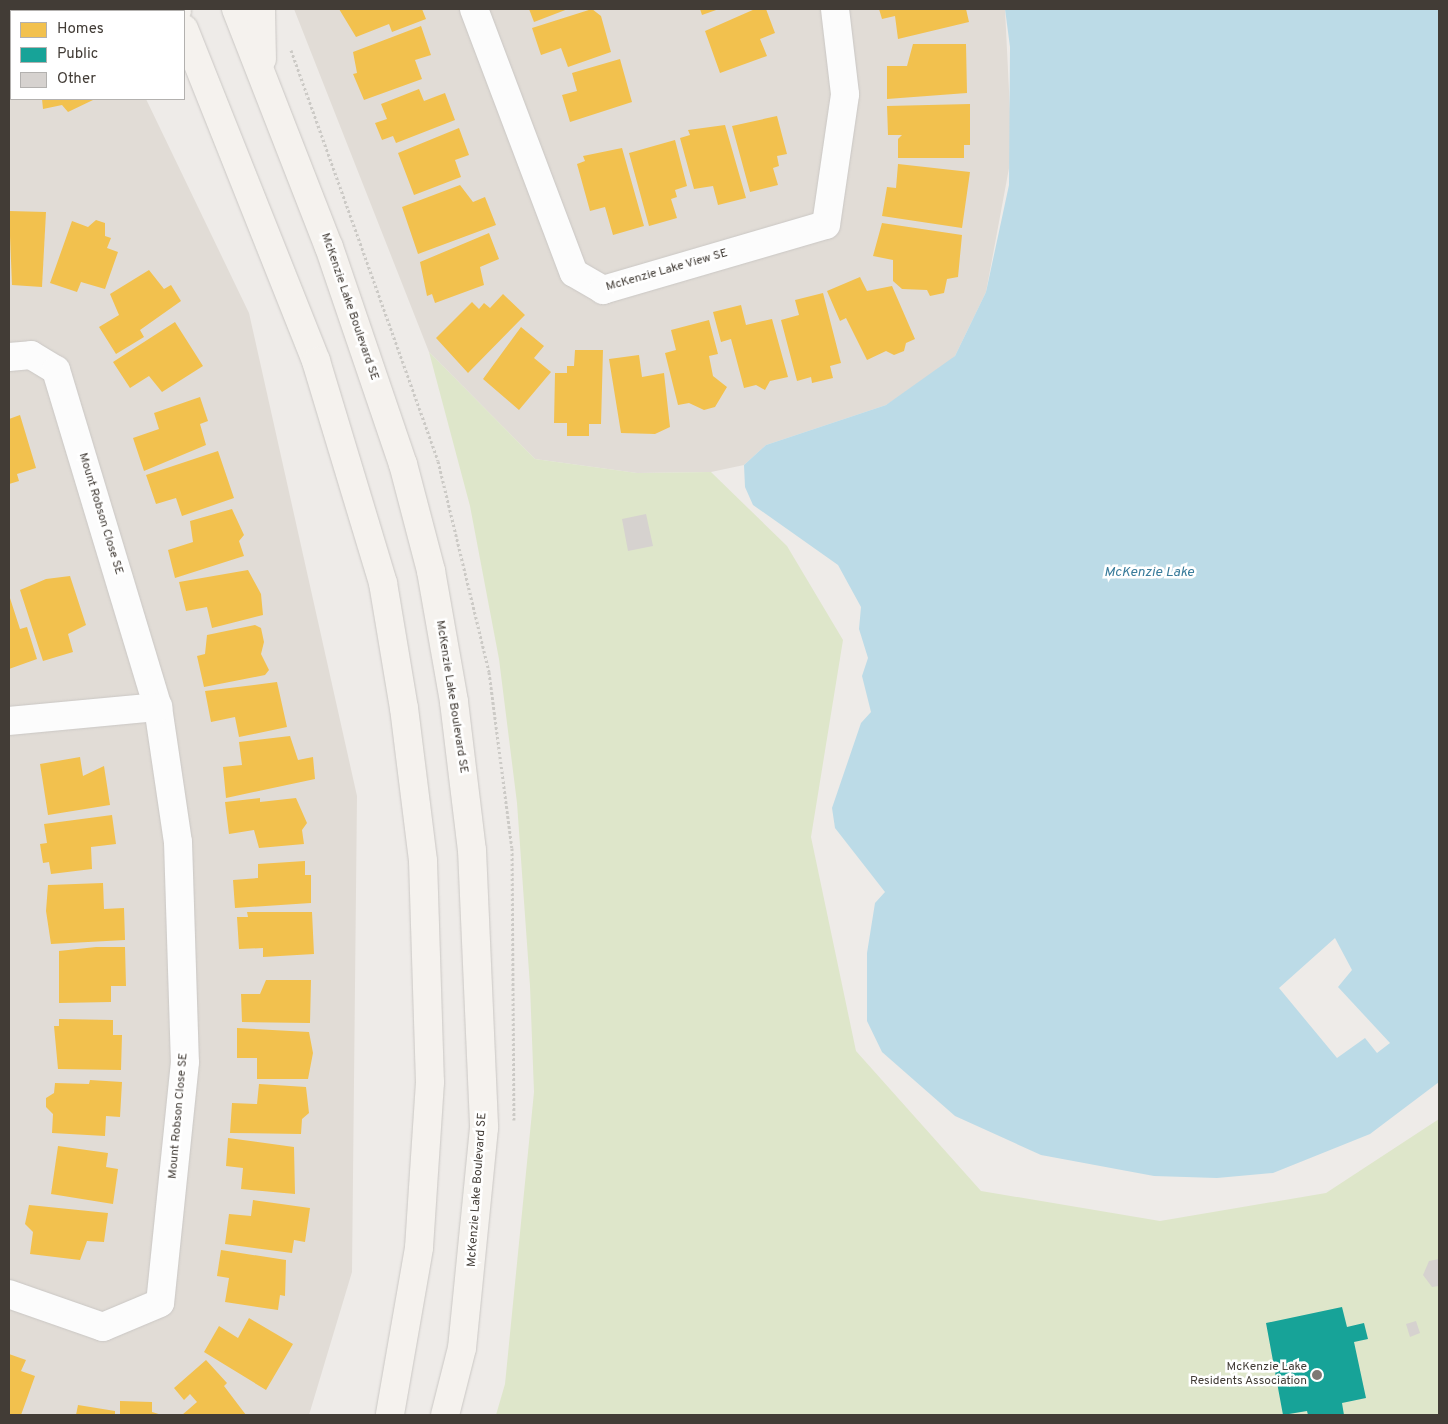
<!DOCTYPE html>
<html>
<head>
<meta charset="utf-8">
<style>
	body { margin:0 }
	#map { position:relative; width:1448px; height:1424px; overflow:hidden; background:#eeebe8; font-family:Overpass,sans-serif }
	div>[style] { position:absolute }
	.residential>* { inset:0; background:#e1dcd6 }
	.green>* { inset:0; background:#dee6ca }
	.water>* { inset:0; background:#bcdbe7 }
	.pier>* { inset:0; background:#eeebe8 }
	.homes>* { inset:0; background:#f2c14e }
	.public>* { inset:0; background:#17a398 }
	.building>* { inset:0; background:#d6d2cf }
	.path>* { height:3px; margin-top:-1.5px; transform-origin:0; background:repeating-linear-gradient(90deg,#cccac6 0 2.5px,transparent 0 5px) }
	.roads { filter:drop-shadow(0 0 1px #cac7c4) drop-shadow(0 0 1px #cac7c4) }
	.street>* { height:28px; margin:-14px; padding:0 14px; transform-origin:14px; border-radius:14px; background:#fcfcfc }
	.secondary>* { height:28px; margin:-14px; padding:0 14px; transform-origin:14px; border-radius:14px; background:#f5f2ee }
	.dots>* { width:14px; height:14px; translate:-50% -50%; box-sizing:border-box; border:2px solid #fff; border-radius:50% }
	span { translate:-50% -50%; white-space:nowrap; text-align:center; line-height:1.15; -webkit-text-stroke:5px #fff; paint-order:stroke }
	.street-label { font-size:12px; color:#423c36 }
	.poi-label { font-size:12px; color:#423c36 }
	.right { translate:-100% -50%; text-align:right }
	.water-label { font-size:14px; color:#397c9b; font-style:italic }
	.frame { position:absolute; inset:0; border:10px solid #423c36; pointer-events:none }
	.legend { position:absolute; left:10px; top:10px; width:175px; height:90px; box-sizing:border-box; background:#fff; border:1px solid #b3b1af; margin:0; padding:6px 9px; list-style:none; font-size:15px; color:#423c36 }
	.legend li { display:flex; align-items:center; gap:10px; height:25px }
	.legend b { width:25px; border:1px solid #b3b1af }
</style>
</head>
<body>
<div id="map">
	<div class="residential">
		<div style="clip-path:polygon(9px 9px,102px 9px,11px 11px,11px 99px,146px 99px,249px 313px,357px 796px,352px 1272px,309px 1415px,9px 1415px)"></div>
		<div style="clip-path:polygon(294px 9px,1005px 9px,1012px 152px,986px 292px,955px 356px,937px 373px,886px 405px,766px 445px,744px 465px,711px 472px,637px 473px,535px 459px,429px 352px)"></div>
	</div>
	<div class="green">
		<div style="clip-path:polygon(429px 352px,535px 459px,637px 473px,711px 472px,787px 546px,843px 640px,811px 837px,856px 1051px,981px 1191px,1160px 1221px,1326px 1193px,1439px 1119px,1439px 1415px,496px 1415px,505px 1384px,534px 1092px,530px 986px,517px 803px,499px 659px,470px 506px)"></div>
	</div>
	<div class="water">
		<div style="clip-path:polygon(1005px 9px,1439px 9px,1439px 1082px,1370px 1134px,1273px 1173px,1217px 1178px,1154px 1176px,1041px 1155px,955px 1116px,882px 1052px,867px 1021px,867px 953px,875px 903px,885px 892px,835px 828px,832px 808px,861px 723px,871px 712px,862px 676px,868px 658px,859px 629px,861px 607px,838px 565px,753px 505px,745px 487px,744px 465px,766px 445px,886px 405px,955px 356px,986px 292px,1009px 185px,1010px 47px)"></div>
	</div>
	<div class="pier">
		<div style="clip-path:polygon(1335px 938px,1352px 970px,1338px 987px,1390px 1043px,1377px 1053px,1365px 1038px,1337px 1058px,1279px 988px)"></div>
	</div>
	<div class="homes">
		<div style="clip-path:polygon(339px 9px,422px 9px,426px 19px,392px 32px,389px 24px,356px 37px)"></div>
		<div style="clip-path:polygon(529px 9px,568px 9px,534px 22px)"></div>
		<div style="clip-path:polygon(592px 9px,601px 16px,611px 52px,568px 67px,561px 48px,541px 55px,532px 28px)"></div>
		<div style="clip-path:polygon(700px 9px,719px 9px,702px 15px)"></div>
		<div style="clip-path:polygon(755px 9px,766px 9px,775px 33px,760px 39px,767px 56px,720px 73px,705px 31px)"></div>
		<div style="clip-path:polygon(879px 9px,966px 9px,969px 22px,898px 39px,895px 16px,882px 19px)"></div>
		<div style="clip-path:polygon(421px 26px,431px 55px,415px 60px,422px 79px,364px 100px,353px 74px,357px 73px,353px 52px)"></div>
		<div style="clip-path:polygon(9px 41px,11px 41px,9px 99px)"></div>
		<div style="clip-path:polygon(913px 44px,966px 44px,967px 93px,887px 99px,887px 66px,907px 66px)"></div>
		<div style="clip-path:polygon(620px 59px,632px 102px,570px 122px,562px 95px,577px 91px,572px 73px)"></div>
		<div style="clip-path:polygon(419px 89px,424px 101px,445px 93px,455px 120px,396px 143px,393px 136px,382px 140px,375px 123px,387px 119px,381px 104px)"></div>
		<div style="clip-path:polygon(42px 99px,92px 99px,93px 100px,68px 112px,62px 105px,43px 109px)"></div>
		<div style="clip-path:polygon(970px 104px,970px 145px,964px 145px,964px 158px,898px 158px,898px 139px,902px 135px,888px 135px,887px 106px)"></div>
		<div style="clip-path:polygon(777px 116px,787px 154px,777px 156px,779px 166px,773px 168px,778px 185px,750px 192px,732px 126px)"></div>
		<div style="clip-path:polygon(725px 125px,746px 198px,718px 205px,713px 186px,694px 189px,680px 138px,690px 135px,688px 130px)"></div>
		<div style="clip-path:polygon(459px 128px,469px 155px,455px 160px,461px 177px,414px 195px,398px 153px)"></div>
		<div style="clip-path:polygon(675px 140px,687px 186px,675px 190px,677px 197px,671px 199px,677px 218px,649px 226px,629px 153px)"></div>
		<div style="clip-path:polygon(622px 148px,644px 226px,613px 235px,605px 207px,590px 211px,577px 164px,585px 161px,583px 156px)"></div>
		<div style="clip-path:polygon(898px 164px,970px 172px,962px 228px,882px 216px,887px 187px,896px 188px)"></div>
		<div style="clip-path:polygon(460px 185px,473px 202px,485px 197px,496px 225px,418px 254px,402px 207px)"></div>
		<div style="clip-path:polygon(9px 211px,46px 212px,42px 287px,12px 285px)"></div>
		<div style="clip-path:polygon(96px 220px,105px 223px,105px 236px,111px 238px,107px 248px,118px 252px,105px 289px,81px 282px,77px 292px,50px 283px,72px 221px,88px 227px)"></div>
		<div style="clip-path:polygon(882px 223px,962px 235px,958px 277px,947px 279px,944px 293px,930px 296px,927px 290px,902px 289px,893px 281px,893px 260px,873px 256px)"></div>
		<div style="clip-path:polygon(489px 233px,499px 259px,480px 267px,484px 285px,435px 303px,432px 294px,427px 296px,420px 262px)"></div>
		<div style="clip-path:polygon(149px 270px,164px 289px,171px 285px,181px 301px,140px 330px,144px 337px,116px 354px,99px 327px,119px 315px,110px 294px)"></div>
		<div style="clip-path:polygon(860px 277px,867px 291px,892px 286px,915px 339px,906px 343px,904px 351px,894px 355px,886px 351px,867px 360px,846px 318px,840px 321px,827px 291px)"></div>
		<div style="clip-path:polygon(823px 293px,841px 363px,830px 366px,833px 378px,812px 383px,811px 377px,797px 381px,781px 320px,799px 315px,795px 300px)"></div>
		<div style="clip-path:polygon(503px 294px,525px 315px,468px 373px,436px 338px,472px 302px,479px 309px,484px 303px,490px 308px)"></div>
		<div style="clip-path:polygon(741px 305px,746px 325px,772px 319px,788px 377px,770px 381px,765px 390px,756px 385px,744px 388px,731px 339px,721px 342px,713px 312px)"></div>
		<div style="clip-path:polygon(709px 320px,718px 354px,709px 356px,713px 376px,727px 387px,715px 407px,704px 410px,689px 403px,678px 405px,665px 353px,676px 350px,671px 330px)"></div>
		<div style="clip-path:polygon(175px 322px,203px 366px,162px 392px,149px 376px,130px 388px,113px 362px)"></div>
		<div style="clip-path:polygon(521px 327px,544px 346px,534px 358px,551px 372px,519px 410px,483px 379px)"></div>
		<div style="clip-path:polygon(575px 350px,603px 350px,601px 424px,589px 424px,589px 436px,567px 436px,567px 423px,554px 423px,555px 373px,567px 373px,567px 366px,574px 366px)"></div>
		<div style="clip-path:polygon(639px 355px,642px 377px,664px 373px,670px 427px,655px 434px,621px 433px,609px 359px)"></div>
		<div style="clip-path:polygon(200px 397px,208px 421px,200px 424px,206px 445px,144px 471px,133px 438px,159px 429px,154px 413px)"></div>
		<div style="clip-path:polygon(20px 415px,36px 468px,17px 474px,19px 481px,9px 484px,9px 419px)"></div>
		<div style="clip-path:polygon(218px 451px,234px 498px,182px 516px,176px 498px,156px 504px,146px 475px)"></div>
		<div style="clip-path:polygon(232px 509px,244px 535px,239px 541px,244px 556px,175px 578px,168px 550px,193px 542px,190px 521px)"></div>
		<div style="clip-path:polygon(248px 570px,261px 594px,263px 615px,212px 628px,207px 607px,186px 611px,179px 582px)"></div>
		<div style="clip-path:polygon(70px 576px,86px 625px,68px 634px,73px 652px,43px 661px,20px 590px,46px 579px)"></div>
		<div style="clip-path:polygon(9px 595px,20px 629px,27px 627px,37px 659px,9px 669px)"></div>
		<div style="clip-path:polygon(255px 625px,261px 628px,264px 642px,261px 654px,269px 670px,265px 675px,204px 687px,197px 656px,205px 654px,207px 635px)"></div>
		<div style="clip-path:polygon(277px 682px,287px 727px,239px 737px,235px 717px,211px 722px,205px 691px)"></div>
		<div style="clip-path:polygon(290px 736px,298px 760px,313px 757px,315px 779px,226px 798px,223px 767px,242px 765px,239px 742px)"></div>
		<div style="clip-path:polygon(80px 757px,83px 776px,104px 766px,110px 805px,48px 815px,40px 764px)"></div>
		<div style="clip-path:polygon(260px 798px,260px 802px,296px 798px,307px 823px,302px 830px,304px 844px,259px 848px,254px 830px,229px 834px,225px 802px)"></div>
		<div style="clip-path:polygon(112px 815px,116px 844px,91px 847px,92px 869px,51px 874px,49px 862px,43px 863px,40px 844px,47px 843px,44px 824px)"></div>
		<div style="clip-path:polygon(305px 861px,305px 875px,311px 875px,311px 903px,235px 908px,233px 880px,258px 878px,258px 864px)"></div>
		<div style="clip-path:polygon(103px 883px,104px 909px,124px 908px,125px 940px,51px 944px,46px 911px,48px 885px)"></div>
		<div style="clip-path:polygon(247px 912px,312px 912px,314px 954px,263px 957px,263px 948px,239px 949px,237px 917px,248px 917px)"></div>
		<div style="clip-path:polygon(96px 947px,125px 947px,126px 986px,111px 986px,111px 1002px,59px 1003px,59px 951px)"></div>
		<div style="clip-path:polygon(266px 980px,311px 980px,310px 1023px,242px 1022px,241px 994px,260px 994px)"></div>
		<div style="clip-path:polygon(59px 1019px,113px 1020px,113px 1035px,122px 1035px,121px 1070px,58px 1069px,54px 1026px,59px 1026px)"></div>
		<div style="clip-path:polygon(237px 1028px,309px 1032px,313px 1053px,308px 1079px,257px 1079px,257px 1058px,237px 1058px)"></div>
		<div style="clip-path:polygon(90px 1080px,122px 1082px,120px 1117px,106px 1116px,105px 1136px,52px 1133px,53px 1114px,46px 1107px,46px 1098px,54px 1093px,55px 1083px,89px 1084px)"></div>
		<div style="clip-path:polygon(259px 1084px,306px 1087px,309px 1113px,302px 1119px,301px 1134px,230px 1133px,232px 1103px,257px 1104px)"></div>
		<div style="clip-path:polygon(228px 1138px,294px 1147px,295px 1194px,241px 1189px,243px 1168px,226px 1166px)"></div>
		<div style="clip-path:polygon(58px 1146px,108px 1153px,106px 1167px,118px 1169px,113px 1204px,51px 1194px)"></div>
		<div style="clip-path:polygon(253px 1200px,310px 1208px,305px 1242px,294px 1240px,292px 1253px,225px 1244px,229px 1214px,251px 1216px)"></div>
		<div style="clip-path:polygon(29px 1205px,108px 1213px,104px 1242px,87px 1241px,80px 1260px,30px 1254px,33px 1232px,25px 1224px)"></div>
		<div style="clip-path:polygon(221px 1250px,286px 1260px,285px 1296px,280px 1295px,278px 1310px,225px 1302px,229px 1278px,217px 1276px)"></div>
		<div style="clip-path:polygon(249px 1318px,293px 1344px,266px 1390px,204px 1352px,219px 1326px,238px 1338px)"></div>
		<div style="clip-path:polygon(9px 1354px,26px 1360px,21px 1371px,35px 1376px,21px 1415px,9px 1415px)"></div>
		<div style="clip-path:polygon(206px 1360px,227px 1383px,224px 1386px,246px 1415px,182px 1415px,197px 1402px,190px 1394px,184px 1400px,174px 1388px)"></div>
		<div style="clip-path:polygon(120px 1401px,152px 1402px,152px 1412px,162px 1415px,120px 1415px)"></div>
		<div style="clip-path:polygon(78px 1405px,115px 1411px,115px 1415px,76px 1415px)"></div>
	</div>
	<div class="public">
		<div style="clip-path:polygon(1342px 1307px,1347px 1327px,1364px 1323px,1368px 1339px,1354px 1342px,1366px 1398px,1342px 1403px,1344px 1415px,1308px 1415px,1307px 1411px,1283px 1415px,1266px 1323px)"></div>
	</div>
	<div class="building">
		<div style="clip-path:polygon(646px 514px,653px 546px,628px 551px,622px 519px)"></div>
		<div style="clip-path:polygon(1439px 1259px,1439px 1286px,1432px 1287px,1423px 1275px,1429px 1261px)"></div>
		<div style="clip-path:polygon(1416px 1321px,1420px 1333px,1410px 1337px,1406px 1324px)"></div>
	</div>
	<div class="path">
		<div style="left:291px;top:50px;width:436px;rotate:70.3deg"></div>
		<div style="left:438px;top:461px;width:217px;rotate:76.4deg"></div>
		<div style="left:489px;top:672px;width:177px;rotate:82.6deg"></div>
		<div style="left:512px;top:848px;width:272px;rotate:89.6deg"></div>
	</div>
	<div class="roads">
		<div class="street">
			<div style="left:474px;top:9px;width:282px;rotate:69.3deg"></div>
			<div style="left:574px;top:273px;width:34px;rotate:30deg"></div>
			<div style="left:603px;top:290px;width:232px;rotate:-16.3deg"></div>
			<div style="left:826px;top:225px;width:132px;rotate:-81.7deg"></div>
			<div style="left:845px;top:94px;width:86px;rotate:-96.7deg"></div>
			<div style="left:9px;top:357px;width:22px;rotate:-5deg"></div>
			<div style="left:31px;top:355px;width:29px;rotate:31deg"></div>
			<div style="left:56px;top:370px;width:352px;rotate:73.2deg"></div>
			<div style="left:158px;top:707px;width:136px;rotate:81.6deg"></div>
			<div style="left:178px;top:842px;width:220px;rotate:88.2deg"></div>
			<div style="left:185px;top:1062px;width:242px;rotate:95.9deg"></div>
			<div style="left:160px;top:1303px;width:62px;rotate:157.2deg"></div>
			<div style="left:103px;top:1327px;width:100px;rotate:-160.7deg"></div>
			<div style="left:9px;top:721px;width:150px;rotate:-5.4deg"></div>
		</div>
		<div class="secondary">
			<div style="left:176px;top:9px;width:2px;rotate:63deg"></div>
			<div style="left:236px;top:9px;width:256px;rotate:68.7deg"></div>
			<div style="left:329px;top:247px;width:229px;rotate:71.2deg"></div>
			<div style="left:403px;top:464px;width:111px;rotate:75.3deg"></div>
			<div style="left:431px;top:571px;width:133px;rotate:80deg"></div>
			<div style="left:454px;top:702px;width:149px;rotate:83.1deg"></div>
			<div style="left:472px;top:850px;width:278px;rotate:87.5deg"></div>
			<div style="left:484px;top:1128px;width:221px;rotate:95.7deg"></div>
			<div style="left:462px;top:1348px;width:69px;rotate:104.2deg"></div>
			<div style="left:261px;top:9px;width:50px;rotate:88.9deg"></div>
			<div style="left:184px;top:29px;width:357px;rotate:68.3deg"></div>
			<div style="left:316px;top:361px;width:232px;rotate:73.2deg"></div>
			<div style="left:383px;top:583px;width:127px;rotate:80.5deg"></div>
			<div style="left:404px;top:708px;width:154px;rotate:82.9deg"></div>
			<div style="left:423px;top:861px;width:221px;rotate:88.2deg"></div>
			<div style="left:430px;top:1082px;width:166px;rotate:93.8deg"></div>
			<div style="left:419px;top:1248px;width:169px;rotate:99.9deg"></div>
		</div>
	</div>
	<div class="dots">
		<div style="left:1317px;top:1375px;background:#7e7974"></div>
	</div>
	<div class="street-label">
		<span style="left:667px;top:271px;rotate:-16deg">McKenzie Lake View SE</span>
		<span style="left:349px;top:307px;rotate:71deg">McKenzie Lake Boulevard SE</span>
		<span style="left:100px;top:514px;rotate:73deg">Mount Robson Close SE</span>
		<span style="left:451px;top:697px;rotate:81deg">McKenzie Lake Boulevard SE</span>
		<span style="left:179px;top:1116px;rotate:-85deg">Mount Robson Close SE</span>
		<span style="left:478px;top:1190px;rotate:-86deg">McKenzie Lake Boulevard SE</span>
	</div>
	<div class="poi-label">
		<span class="right" style="left:1307px;top:1375px">McKenzie Lake<br>Residents Association</span>
	</div>
	<div class="water-label">
		<span style="left:1149px;top:573px">McKenzie Lake</span>
	</div>
	<div class="frame"></div>
	<ul class="legend">
	<li><b style="height:14px;background:#f2c14e"></b>Homes</li>
	<li><b style="height:14px;background:#17a398"></b>Public</li>
	<li><b style="height:14px;background:#d6d2cf"></b>Other</li>
	</ul>
</div>
</body>
</html>
